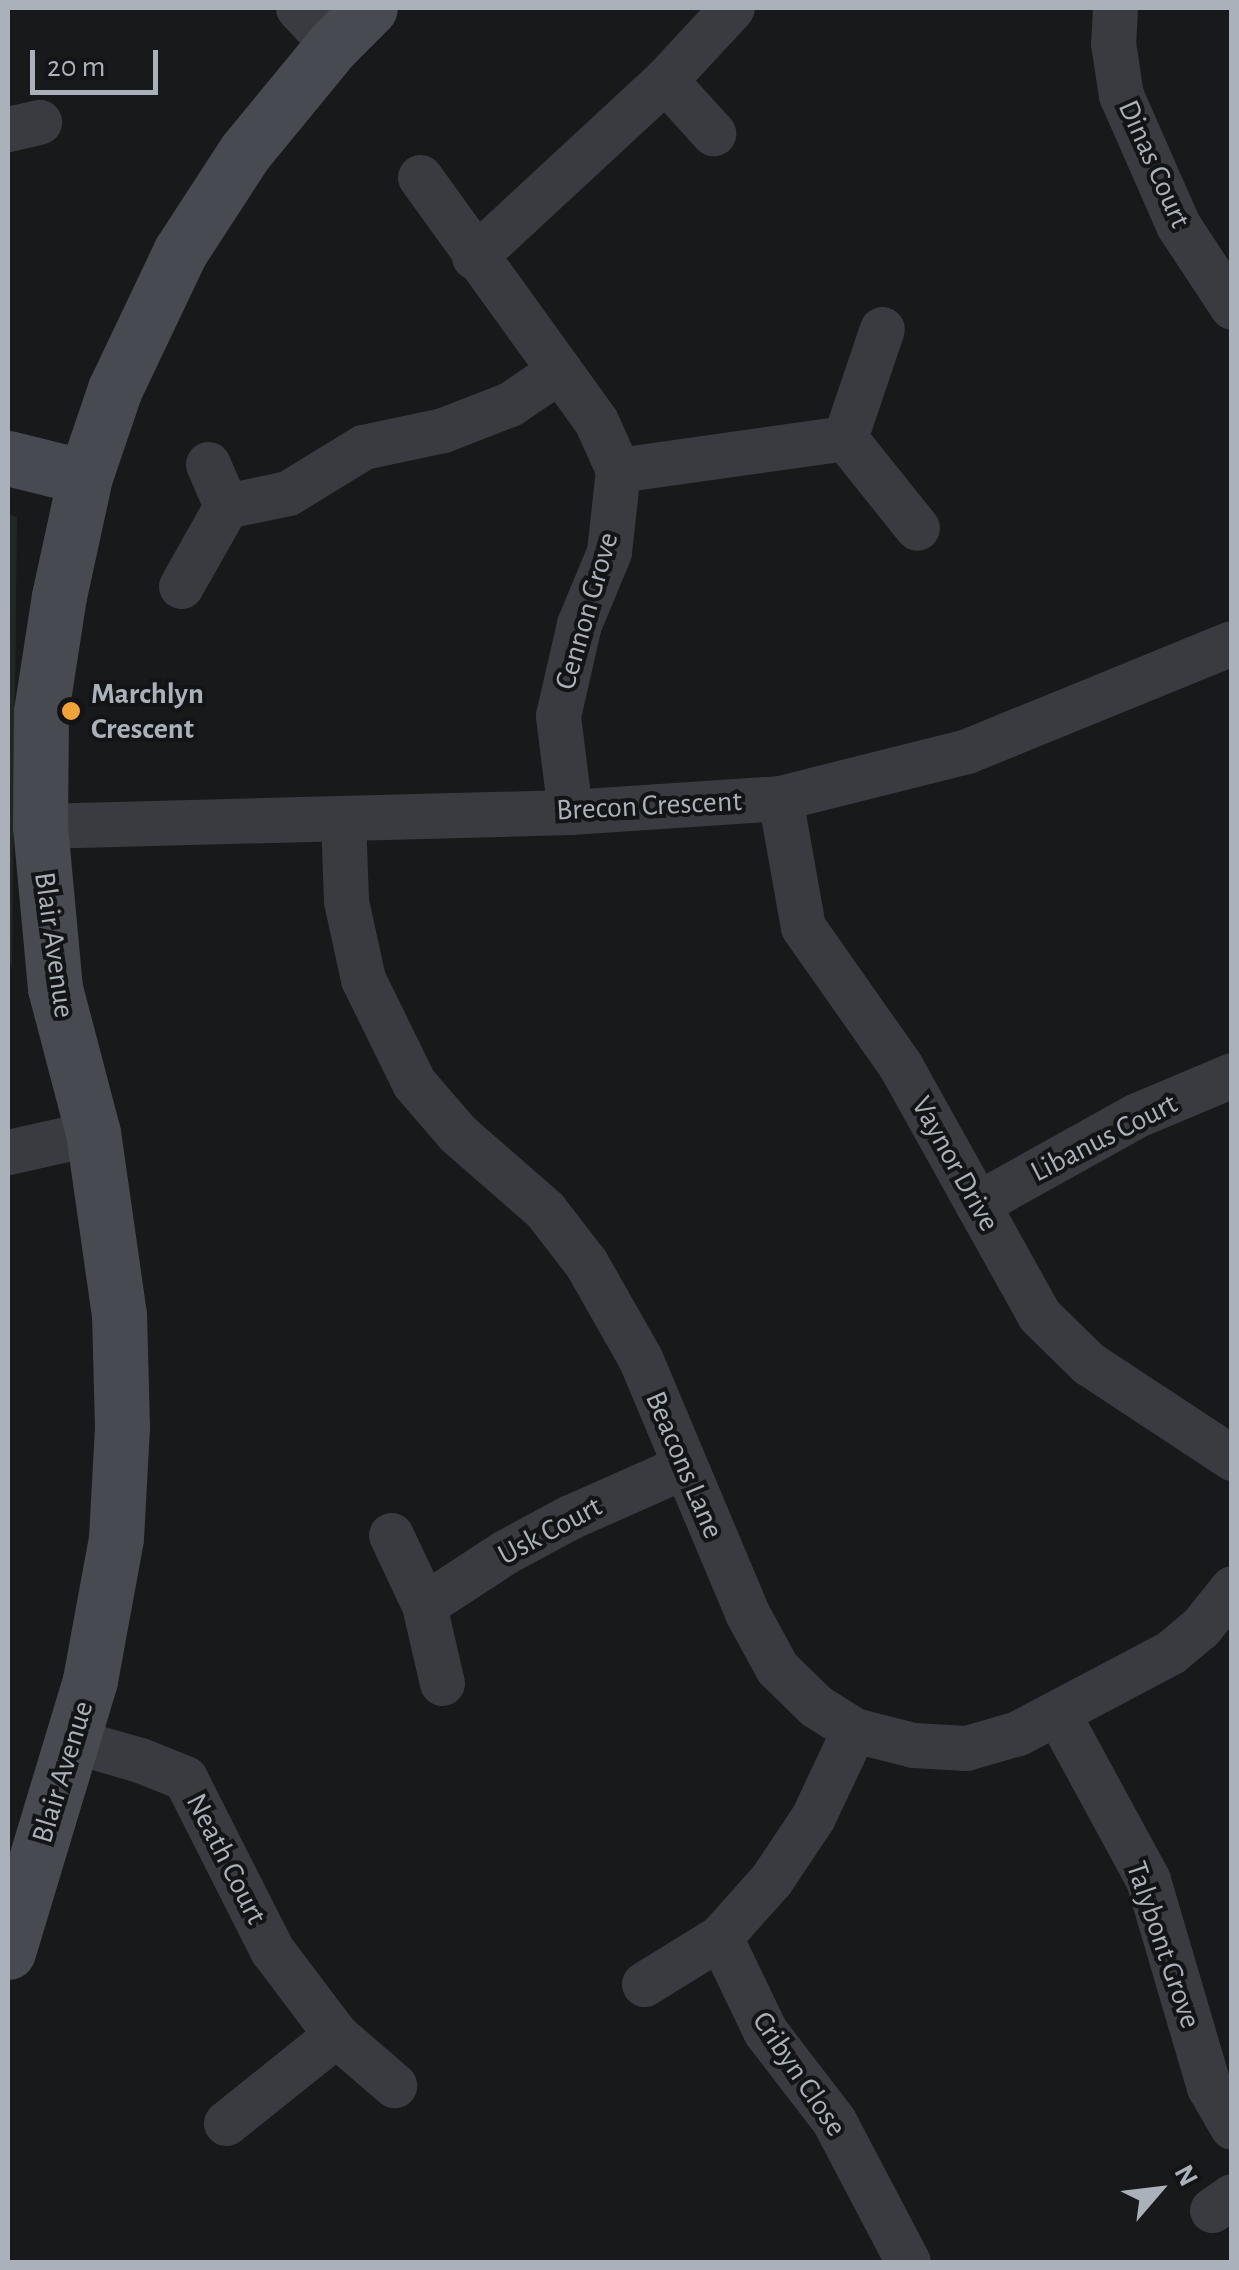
<!DOCTYPE html>
<html>
<head>
<meta charset="utf-8">
<style>
	body { margin:0 }
	#map { position:relative; width:1239px; height:2270px; overflow:hidden; background:#18191b; font-family:"Alegreya Sans",sans-serif }
	div>[style] { position:absolute }
	.green>* { inset:0; background:#202921 }
	.street>* { height:45px; margin:-22.5px; padding:0 22.5px; transform-origin:22.5px; border-radius:22.5px; background:#393b40 }
	.secondary>* { height:55px; margin:-27.5px; padding:0 27.5px; transform-origin:27.5px; border-radius:27.5px; background:#474a50 }
	.dots>* { width:28px; height:28px; translate:-50% -50%; box-sizing:border-box; border:5px solid #131416; border-radius:50% }
	span { translate:-50% -50%; white-space:nowrap; text-align:center; line-height:1.15; -webkit-text-stroke:8px #131416; paint-order:stroke }
	.street-label { font-size:30px; color:#abb1ba }
	.poi-label { font-size:30px; color:#abb1ba; font-weight:700 }
	.left { translate:0 -50%; text-align:left }
	.frame { position:absolute; inset:0; border:10px solid #abb1ba; pointer-events:none }
	.north { position:absolute; left:1109px; top:2140px; width:100px; height:100px; -webkit-text-stroke:8px #131416; paint-order:stroke; rotate:62deg; font-size:28px; font-weight:700; line-height:40px; text-align:center; color:#abb1ba }
	.north::after { content:''; display:block; margin:auto; width:35px; height:45px; background:#abb1ba; clip-path:polygon(50% 0,100% 100%,50% 72%,0 100%) }
	.scale { position:absolute; left:30px; top:50px; width:128px; height:45px; box-sizing:border-box; border:5px solid #abb1ba; border-top:0; padding-left:12px; font-size:30px; line-height:35px; white-space:nowrap; color:#abb1ba; -webkit-text-stroke:8px #131416; paint-order:stroke }
</style>
</head>
<body>
<div id="map">
	<div class="green">
		<div style="clip-path:polygon(8px 514px,17px 517px,12px 968px,8px 959px)"></div>
	</div>
	<div class="street">
		<div style="left:298px;top:8px;width:51px;rotate:46.6deg"></div>
		<div style="left:1115px;top:8px;width:35px;rotate:93deg"></div>
		<div style="left:1113px;top:43px;width:53px;rotate:81.3deg"></div>
		<div style="left:1121px;top:95px;width:142px;rotate:66.3deg"></div>
		<div style="left:1178px;top:225px;width:98px;rotate:56.6deg"></div>
		<div style="left:665px;top:80px;width:72px;rotate:47.8deg"></div>
		<div style="left:8px;top:129px;width:32px;rotate:-13deg"></div>
		<div style="left:420px;top:177px;width:301px;rotate:54.2deg"></div>
		<div style="left:596px;top:421px;width:54px;rotate:65.8deg"></div>
		<div style="left:618px;top:470px;width:82px;rotate:96.3deg"></div>
		<div style="left:609px;top:552px;width:78px;rotate:112.6deg"></div>
		<div style="left:579px;top:624px;width:94px;rotate:102.9deg"></div>
		<div style="left:558px;top:716px;width:97px;rotate:82.9deg"></div>
		<div style="left:474px;top:257px;width:260px;rotate:-42.8deg"></div>
		<div style="left:665px;top:80px;width:98px;rotate:-47.1deg"></div>
		<div style="left:845px;top:438px;width:115px;rotate:51.3deg"></div>
		<div style="left:208px;top:464px;width:46px;rotate:66.8deg"></div>
		<div style="left:618px;top:470px;width:229px;rotate:-8deg"></div>
		<div style="left:845px;top:438px;width:115px;rotate:-71.3deg"></div>
		<div style="left:181px;top:586px;width:92px;rotate:-60.6deg"></div>
		<div style="left:226px;top:506px;width:63px;rotate:-11.8deg"></div>
		<div style="left:288px;top:493px;width:88px;rotate:-31.5deg"></div>
		<div style="left:363px;top:447px;width:82px;rotate:-12deg"></div>
		<div style="left:443px;top:430px;width:72px;rotate:-21.2deg"></div>
		<div style="left:510px;top:404px;width:60px;rotate:-34.2deg"></div>
		<div style="left:780px;top:798px;width:131px;rotate:79.9deg"></div>
		<div style="left:803px;top:927px;width:169px;rotate:54.9deg"></div>
		<div style="left:900px;top:1065px;width:286px;rotate:60.9deg"></div>
		<div style="left:1039px;top:1315px;width:69px;rotate:44.4deg"></div>
		<div style="left:1088px;top:1363px;width:173px;rotate:33.4deg"></div>
		<div style="left:343px;top:818px;width:83px;rotate:87.9deg"></div>
		<div style="left:346px;top:901px;width:80px;rotate:77.7deg"></div>
		<div style="left:363px;top:979px;width:116px;rotate:63.9deg"></div>
		<div style="left:414px;top:1083px;width:67px;rotate:49.2deg"></div>
		<div style="left:458px;top:1134px;width:116px;rotate:41.1deg"></div>
		<div style="left:545px;top:1210px;width:67px;rotate:52.3deg"></div>
		<div style="left:586px;top:1263px;width:109px;rotate:60.4deg"></div>
		<div style="left:640px;top:1358px;width:277px;rotate:67.2deg"></div>
		<div style="left:747px;top:1613px;width:63px;rotate:61.4deg"></div>
		<div style="left:777px;top:1668px;width:54px;rotate:44.3deg"></div>
		<div style="left:816px;top:1706px;width:45px;rotate:32.3deg"></div>
		<div style="left:854px;top:1730px;width:61px;rotate:14.3deg"></div>
		<div style="left:913px;top:1745px;width:53px;rotate:3.2deg"></div>
		<div style="left:966px;top:1748px;width:54px;rotate:-16.1deg"></div>
		<div style="left:1018px;top:1733px;width:173px;rotate:-27.9deg"></div>
		<div style="left:1171px;top:1652px;width:38px;rotate:-40deg"></div>
		<div style="left:1200px;top:1628px;width:51px;rotate:-51.3deg"></div>
		<div style="left:40px;top:826px;width:530px;rotate:-1.51deg"></div>
		<div style="left:570px;top:812px;width:210px;rotate:-3.8deg"></div>
		<div style="left:780px;top:798px;width:193px;rotate:-14.1deg"></div>
		<div style="left:967px;top:751px;width:286px;rotate:-22.2deg"></div>
		<div style="left:8px;top:1152px;width:87px;rotate:-12.6deg"></div>
		<div style="left:977px;top:1204px;width:183px;rotate:-29.1deg"></div>
		<div style="left:1137px;top:1115px;width:103px;rotate:-22.8deg"></div>
		<div style="left:391px;top:1535px;width:77px;rotate:64.8deg"></div>
		<div style="left:424px;top:1605px;width:97px;rotate:-33.2deg"></div>
		<div style="left:505px;top:1552px;width:74px;rotate:-28.3deg"></div>
		<div style="left:570px;top:1517px;width:124px;rotate:-23.9deg"></div>
		<div style="left:424px;top:1605px;width:80px;rotate:77deg"></div>
		<div style="left:1058px;top:1714px;width:189px;rotate:61.5deg"></div>
		<div style="left:1148px;top:1880px;width:216px;rotate:73.6deg"></div>
		<div style="left:1209px;top:2087px;width:46px;rotate:60.1deg"></div>
		<div style="left:74px;top:1741px;width:69px;rotate:16.1deg"></div>
		<div style="left:140px;top:1760px;width:48px;rotate:21.8deg"></div>
		<div style="left:185px;top:1778px;width:193px;rotate:63.2deg"></div>
		<div style="left:272px;top:1950px;width:106px;rotate:53deg"></div>
		<div style="left:336px;top:2035px;width:77px;rotate:40.8deg"></div>
		<div style="left:720px;top:1937px;width:104px;rotate:64.4deg"></div>
		<div style="left:765px;top:2031px;width:113px;rotate:52.5deg"></div>
		<div style="left:834px;top:2121px;width:159px;rotate:62.3deg"></div>
		<div style="left:644px;top:1984px;width:89px;rotate:-31.7deg"></div>
		<div style="left:720px;top:1937px;width:76px;rotate:-48.2deg"></div>
		<div style="left:771px;top:1880px;width:76px;rotate:-56.3deg"></div>
		<div style="left:813px;top:1817px;width:96px;rotate:-64.8deg"></div>
		<div style="left:226px;top:2123px;width:141px;rotate:-38.7deg"></div>
		<div style="left:1212px;top:2210px;width:24px;rotate:-35deg"></div>
	</div>
	<div class="secondary">
		<div style="left:8px;top:458px;width:79px;rotate:13.9deg"></div>
		<div style="left:8px;top:1952px;width:284px;rotate:-73.2deg"></div>
		<div style="left:90px;top:1680px;width:144px;rotate:-79.6deg"></div>
		<div style="left:116px;top:1538px;width:111px;rotate:-86.9deg"></div>
		<div style="left:122px;top:1427px;width:112px;rotate:-91.5deg"></div>
		<div style="left:119px;top:1315px;width:184px;rotate:-98.1deg"></div>
		<div style="left:93px;top:1133px;width:150px;rotate:-104.7deg"></div>
		<div style="left:55px;top:988px;width:163px;rotate:-95.3deg"></div>
		<div style="left:40px;top:826px;width:114px;rotate:-89.5deg"></div>
		<div style="left:41px;top:712px;width:117px;rotate:-81.2deg"></div>
		<div style="left:59px;top:596px;width:122px;rotate:-77.7deg"></div>
		<div style="left:85px;top:477px;width:93px;rotate:-71.2deg"></div>
		<div style="left:115px;top:389px;width:152px;rotate:-64.6deg"></div>
		<div style="left:180px;top:252px;width:119px;rotate:-57deg"></div>
		<div style="left:245px;top:152px;width:139px;rotate:-50.6deg"></div>
		<div style="left:333px;top:45px;width:52px;rotate:-45deg"></div>
	</div>
	<div class="dots">
		<div style="left:71px;top:711px;background:#f1a43a"></div>
	</div>
	<div class="street-label">
		<span style="left:1154px;top:164px;rotate:66deg">Dinas Court</span>
		<span style="left:587px;top:611px;rotate:-74deg">Cennon Grove</span>
		<span style="left:649px;top:806px;rotate:-3deg">Brecon Crescent</span>
		<span style="left:54px;top:945px;rotate:82deg">Blair Avenue</span>
		<span style="left:1104px;top:1138px;rotate:-27deg">Libanus Court</span>
		<span style="left:955px;top:1164px;rotate:61deg">Vaynor Drive</span>
		<span style="left:684px;top:1465px;rotate:67deg">Beacons Lane</span>
		<span style="left:550px;top:1531px;rotate:-28deg">Usk Court</span>
		<span style="left:63px;top:1772px;rotate:-73deg">Blair Avenue</span>
		<span style="left:226px;top:1859px;rotate:63deg">Neath Court</span>
		<span style="left:1163px;top:1945px;rotate:71deg">Talybont Grove</span>
		<span style="left:799px;top:2074px;rotate:56deg">Cribyn Close</span>
	</div>
	<div class="poi-label">
		<span class="left" style="left:91px;top:711px">Marchlyn<br>Crescent</span>
	</div>
	<div class="frame"></div>
	<div class="north">N</div>
	<div class="scale">20 m</div>
</div>
</body>
</html>
